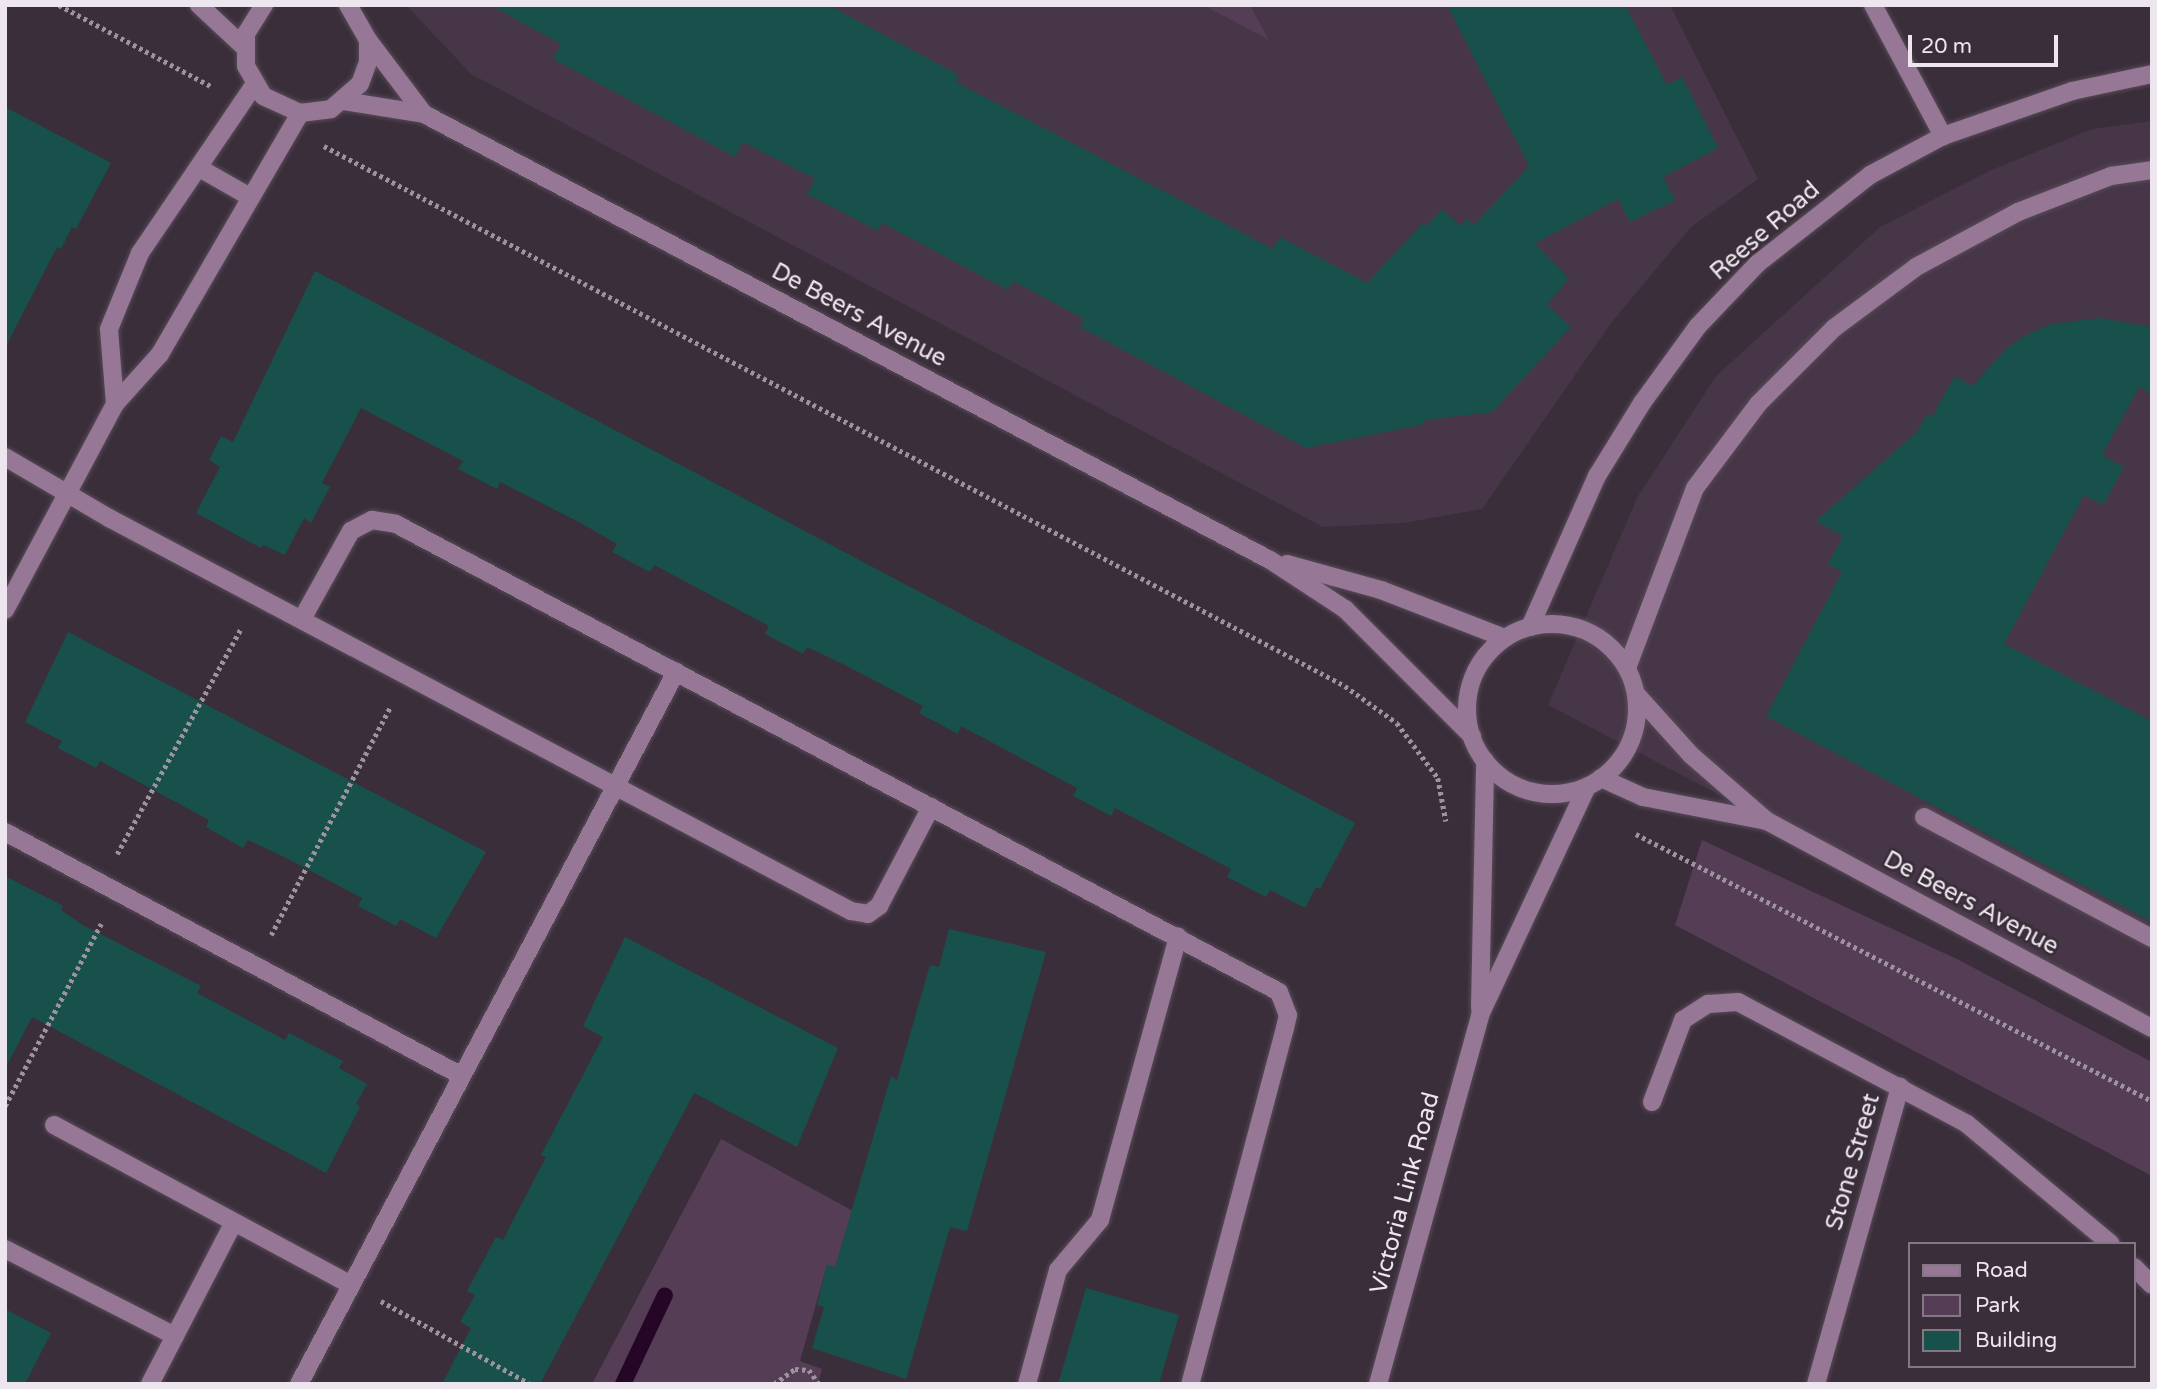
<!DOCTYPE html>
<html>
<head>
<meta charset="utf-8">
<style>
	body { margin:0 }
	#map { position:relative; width:2157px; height:1389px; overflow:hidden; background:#3a2e3a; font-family:"Varela Round",sans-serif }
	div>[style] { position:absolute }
	.built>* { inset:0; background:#473647 }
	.green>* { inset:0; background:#553d55 }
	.stream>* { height:16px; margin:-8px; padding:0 8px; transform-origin:8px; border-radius:8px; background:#260627 }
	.building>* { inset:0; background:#18514b }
	.path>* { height:4.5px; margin-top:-2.25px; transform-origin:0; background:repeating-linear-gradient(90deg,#9d939d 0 3.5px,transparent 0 7px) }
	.roads { filter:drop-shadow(0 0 2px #574b57) drop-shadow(0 0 2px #574b57) }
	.minor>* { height:18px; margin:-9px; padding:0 9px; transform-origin:9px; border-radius:9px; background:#977796 }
	.minor>.ring { margin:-9px; padding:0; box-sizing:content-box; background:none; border:18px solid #977796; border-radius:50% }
	span { translate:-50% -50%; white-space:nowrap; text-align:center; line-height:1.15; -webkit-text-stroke:6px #3a2e3a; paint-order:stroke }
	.street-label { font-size:24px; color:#eee6ee }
	.frame { position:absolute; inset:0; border:7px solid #eee6ee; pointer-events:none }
	.legend { position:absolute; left:1908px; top:1242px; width:228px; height:126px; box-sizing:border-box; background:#3a2e3a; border:2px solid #827882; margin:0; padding:9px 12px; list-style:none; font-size:21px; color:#eee6ee }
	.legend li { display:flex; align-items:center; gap:14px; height:35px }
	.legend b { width:35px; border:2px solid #827882 }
	.scale { position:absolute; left:1908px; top:35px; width:150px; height:32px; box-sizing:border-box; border:4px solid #eee6ee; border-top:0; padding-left:9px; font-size:21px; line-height:24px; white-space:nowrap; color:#eee6ee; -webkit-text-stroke:5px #3a2e3a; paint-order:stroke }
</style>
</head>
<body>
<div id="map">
	<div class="built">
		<div style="clip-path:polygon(406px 5px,1670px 5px,1758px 179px,1691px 227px,1611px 323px,1482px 509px,1403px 523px,1323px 527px,471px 74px)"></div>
		<div style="clip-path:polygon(2152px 121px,2152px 1022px,1548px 705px,1637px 498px,1716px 376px,1880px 227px,1989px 171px,2092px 129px)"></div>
	</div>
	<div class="green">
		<div style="clip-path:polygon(1203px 5px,1250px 5px,1269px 40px)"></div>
		<div style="clip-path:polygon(1702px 840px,1959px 960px,2152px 1062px,2152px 1176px,1675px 925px)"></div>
		<div style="clip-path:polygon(721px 1139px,853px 1211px,835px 1267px,827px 1265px,800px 1361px,822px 1369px,818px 1384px,592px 1384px)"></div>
	</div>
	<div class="stream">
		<div style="left:623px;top:1384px;width:98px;rotate:-64.7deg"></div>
	</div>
	<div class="building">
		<div style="clip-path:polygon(490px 5px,828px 5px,959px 75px,956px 82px,1273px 249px,1280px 237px,1367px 283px,1423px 223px,1426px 226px,1442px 209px,1461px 226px,1467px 219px,1474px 225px,1529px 166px,1447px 5px,1625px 5px,1667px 85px,1682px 77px,1718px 148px,1663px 177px,1675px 200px,1630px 222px,1618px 199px,1535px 243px,1569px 279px,1547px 304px,1571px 327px,1492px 412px,1424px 420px,1425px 424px,1306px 448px,1080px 327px,1084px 319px,1013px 281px,1008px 290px,882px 223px,878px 231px,807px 194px,815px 179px,743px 142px,735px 157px,665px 119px,553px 59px,561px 44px)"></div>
		<div style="clip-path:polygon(5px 107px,111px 163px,76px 229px,72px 227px,61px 249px,57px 247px,5px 348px)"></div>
		<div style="clip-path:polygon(315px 271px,1355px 823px,1320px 889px,1316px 887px,1305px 908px,1270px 890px,1266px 897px,1227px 877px,1231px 869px,1115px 808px,1111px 816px,1073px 796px,1077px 788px,961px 726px,958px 734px,919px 713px,923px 706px,843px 664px,807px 647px,803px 654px,765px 634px,769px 626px,654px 565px,650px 572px,612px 552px,617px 544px,581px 523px,500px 482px,497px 489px,458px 469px,463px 461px,361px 408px,322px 483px,330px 487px,311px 523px,304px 518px,285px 555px,263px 545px,261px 548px,196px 513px,220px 467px,209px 460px,221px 436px,233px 442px)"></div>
		<div style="clip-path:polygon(2100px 318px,2152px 327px,2152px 394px,2139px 387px,2102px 455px,2124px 467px,2103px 505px,2084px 495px,2004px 644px,2152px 721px,2152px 922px,1766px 716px,1842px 572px,1828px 564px,1843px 536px,1816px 521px,1917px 432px,1927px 414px,1932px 417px,1955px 376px,1972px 386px,2007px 348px,2028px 334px,2052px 324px)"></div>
		<div style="clip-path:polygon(68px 632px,486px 852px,436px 938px,400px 919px,396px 926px,358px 906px,362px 898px,284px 857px,248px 840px,243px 848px,206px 827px,209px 820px,100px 761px,96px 768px,58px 748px,62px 741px,25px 722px)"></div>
		<div style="clip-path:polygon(5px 876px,63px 906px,61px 910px,81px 924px,201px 986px,197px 993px,285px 1040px,289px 1033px,343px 1061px,339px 1068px,367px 1084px,356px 1104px,360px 1107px,326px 1173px,32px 1017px,5px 1069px)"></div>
		<div style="clip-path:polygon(949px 929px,1046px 952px,967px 1231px,950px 1227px,906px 1379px,812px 1348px,824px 1307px,817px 1305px,827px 1264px,835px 1267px,891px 1076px,897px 1080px,930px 965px,939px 967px)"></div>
		<div style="clip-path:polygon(625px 937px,838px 1048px,797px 1147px,694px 1093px,540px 1384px,442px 1384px,471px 1328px,460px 1322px,475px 1295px,467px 1291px,496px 1237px,503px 1240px,546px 1157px,541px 1155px,603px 1037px,583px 1026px)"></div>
		<div style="clip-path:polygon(1086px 1288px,1179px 1315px,1159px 1384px,1058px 1384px)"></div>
		<div style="clip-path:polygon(5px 1309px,51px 1333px,25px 1384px,5px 1384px)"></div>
	</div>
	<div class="path">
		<div style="left:59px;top:5px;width:172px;rotate:28.1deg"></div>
		<div style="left:324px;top:146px;width:1155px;rotate:27.87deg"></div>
		<div style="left:1345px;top:686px;width:64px;rotate:35.4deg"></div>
		<div style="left:1397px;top:723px;width:69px;rotate:53.3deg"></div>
		<div style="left:1438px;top:778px;width:44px;rotate:79.5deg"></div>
		<div style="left:1636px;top:834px;width:581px;rotate:27.36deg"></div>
		<div style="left:117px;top:854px;width:258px;rotate:-61.2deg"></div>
		<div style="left:271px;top:935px;width:257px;rotate:-62.4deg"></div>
		<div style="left:5px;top:1106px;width:206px;rotate:-62.2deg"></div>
		<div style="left:381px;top:1301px;width:171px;rotate:29.1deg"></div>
		<div style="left:774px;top:1384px;width:26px;rotate:-36deg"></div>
		<div style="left:795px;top:1369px;width:14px;rotate:4deg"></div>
		<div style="left:809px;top:1370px;width:17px;rotate:54deg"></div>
	</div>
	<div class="roads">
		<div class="minor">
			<div style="left:199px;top:5px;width:62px;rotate:43deg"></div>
			<div style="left:264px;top:5px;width:34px;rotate:122deg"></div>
			<div style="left:246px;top:34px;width:32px;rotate:90deg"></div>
			<div style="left:246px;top:66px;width:34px;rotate:60deg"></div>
			<div style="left:263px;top:96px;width:41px;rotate:24.7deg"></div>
			<div style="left:300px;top:113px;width:31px;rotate:-7deg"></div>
			<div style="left:331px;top:109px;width:38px;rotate:-41deg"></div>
			<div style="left:360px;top:84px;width:23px;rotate:-70deg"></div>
			<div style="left:368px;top:62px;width:22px;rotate:-90deg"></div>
			<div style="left:368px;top:40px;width:40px;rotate:-119.7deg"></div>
			<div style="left:1873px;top:5px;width:149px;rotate:61.9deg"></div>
			<div style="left:368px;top:40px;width:93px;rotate:52.9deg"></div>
			<div style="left:344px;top:101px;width:81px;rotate:9.2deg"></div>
			<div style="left:424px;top:114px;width:956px;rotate:27.8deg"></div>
			<div style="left:1270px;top:560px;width:90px;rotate:33.2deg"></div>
			<div style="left:1345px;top:609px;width:180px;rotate:45deg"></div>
			<div style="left:201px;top:169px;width:56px;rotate:29.7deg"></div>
			<div style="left:115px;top:404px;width:75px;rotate:-94.6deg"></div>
			<div style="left:109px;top:329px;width:82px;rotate:-67.8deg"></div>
			<div style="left:140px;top:253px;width:203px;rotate:-55.8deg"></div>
			<div style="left:5px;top:457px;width:121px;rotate:30.4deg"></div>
			<div style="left:109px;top:518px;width:840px;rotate:27.91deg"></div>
			<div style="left:851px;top:911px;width:17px;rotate:10deg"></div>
			<div style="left:868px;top:914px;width:14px;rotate:-36deg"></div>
			<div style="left:879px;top:906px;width:112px;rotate:-62.3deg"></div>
			<div style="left:1287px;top:564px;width:98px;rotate:15.5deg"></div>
			<div style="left:1381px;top:590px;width:133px;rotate:21.2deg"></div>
			<div style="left:5px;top:610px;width:234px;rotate:-61.9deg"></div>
			<div style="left:115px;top:404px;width:67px;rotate:-48deg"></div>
			<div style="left:160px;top:354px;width:279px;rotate:-59.8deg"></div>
			<div style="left:302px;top:619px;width:101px;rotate:-60.9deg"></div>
			<div style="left:351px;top:531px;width:24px;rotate:-28deg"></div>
			<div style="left:372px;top:520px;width:24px;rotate:9deg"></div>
			<div style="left:396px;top:524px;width:999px;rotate:27.92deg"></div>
			<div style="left:1279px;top:992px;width:25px;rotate:69deg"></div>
			<div style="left:1288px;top:1015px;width:13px;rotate:103deg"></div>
			<div style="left:1285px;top:1028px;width:368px;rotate:104.9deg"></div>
			<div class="ring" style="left:1467px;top:624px;width:152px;height:152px"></div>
			<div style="left:1530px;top:627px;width:165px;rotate:-66.1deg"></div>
			<div style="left:1597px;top:476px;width:86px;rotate:-58.3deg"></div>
			<div style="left:1642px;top:403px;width:95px;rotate:-54deg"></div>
			<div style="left:1698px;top:326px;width:86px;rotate:-46.4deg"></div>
			<div style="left:1757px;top:264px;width:144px;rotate:-38.2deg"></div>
			<div style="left:1870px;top:175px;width:83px;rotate:-28.1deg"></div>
			<div style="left:1943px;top:136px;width:137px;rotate:-19.2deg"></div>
			<div style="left:2072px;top:91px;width:82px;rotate:-12deg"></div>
			<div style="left:1627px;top:668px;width:192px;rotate:-69.3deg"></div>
			<div style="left:1695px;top:488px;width:105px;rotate:-53.1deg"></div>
			<div style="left:1758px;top:404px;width:107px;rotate:-45deg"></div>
			<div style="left:1834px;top:328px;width:102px;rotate:-36.6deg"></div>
			<div style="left:1916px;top:267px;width:116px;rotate:-28.3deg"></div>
			<div style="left:2018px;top:212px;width:100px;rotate:-21.2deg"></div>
			<div style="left:2111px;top:176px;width:41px;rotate:-8.3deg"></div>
			<div style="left:1637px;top:695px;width:81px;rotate:48deg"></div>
			<div style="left:1691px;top:755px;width:101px;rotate:41deg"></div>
			<div style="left:1767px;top:821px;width:437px;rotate:28.3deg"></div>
			<div style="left:1601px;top:778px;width:46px;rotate:24.3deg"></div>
			<div style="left:1643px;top:797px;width:126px;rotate:11deg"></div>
			<div style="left:1924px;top:817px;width:258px;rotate:28deg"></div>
			<div style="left:5px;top:832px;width:518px;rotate:28.1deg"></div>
			<div style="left:1480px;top:1008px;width:247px;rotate:-88.8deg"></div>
			<div style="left:1652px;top:1102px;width:88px;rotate:-69.3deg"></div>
			<div style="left:1683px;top:1020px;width:30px;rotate:-33deg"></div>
			<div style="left:1708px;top:1004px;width:30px;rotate:-4deg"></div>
			<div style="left:1738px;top:1002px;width:259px;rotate:28deg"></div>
			<div style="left:1967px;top:1124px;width:187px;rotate:39.8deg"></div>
			<div style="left:54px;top:1125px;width:337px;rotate:28.3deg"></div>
			<div style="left:5px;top:1249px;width:191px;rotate:27.1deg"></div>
			<div style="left:2134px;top:1267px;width:25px;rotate:45deg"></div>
			<div style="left:150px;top:1384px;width:182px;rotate:-62.6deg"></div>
			<div style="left:299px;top:1384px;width:806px;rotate:-62.1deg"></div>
			<div style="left:1027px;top:1384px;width:118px;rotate:-74.8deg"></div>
			<div style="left:1058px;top:1270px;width:65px;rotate:-50deg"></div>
			<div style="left:1100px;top:1220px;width:294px;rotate:-74.6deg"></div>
			<div style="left:1378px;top:1384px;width:383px;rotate:-74.5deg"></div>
			<div style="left:1480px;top:1015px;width:252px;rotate:-64.9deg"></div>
			<div style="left:1816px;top:1384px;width:309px;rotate:-74.2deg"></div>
		</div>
	</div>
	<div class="street-label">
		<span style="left:1765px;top:231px;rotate:-41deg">Reese Road</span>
		<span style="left:859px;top:315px;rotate:28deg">De Beers Avenue</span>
		<span style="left:1971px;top:903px;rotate:28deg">De Beers Avenue</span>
		<span style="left:1853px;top:1162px;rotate:-74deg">Stone Street</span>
		<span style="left:1405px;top:1193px;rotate:-75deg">Victoria Link Road</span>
	</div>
	<div class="frame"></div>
	<ul class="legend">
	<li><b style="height:9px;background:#977796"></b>Road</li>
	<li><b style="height:19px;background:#553d55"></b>Park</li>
	<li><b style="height:19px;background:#18514b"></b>Building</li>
	</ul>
	<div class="scale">20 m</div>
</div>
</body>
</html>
